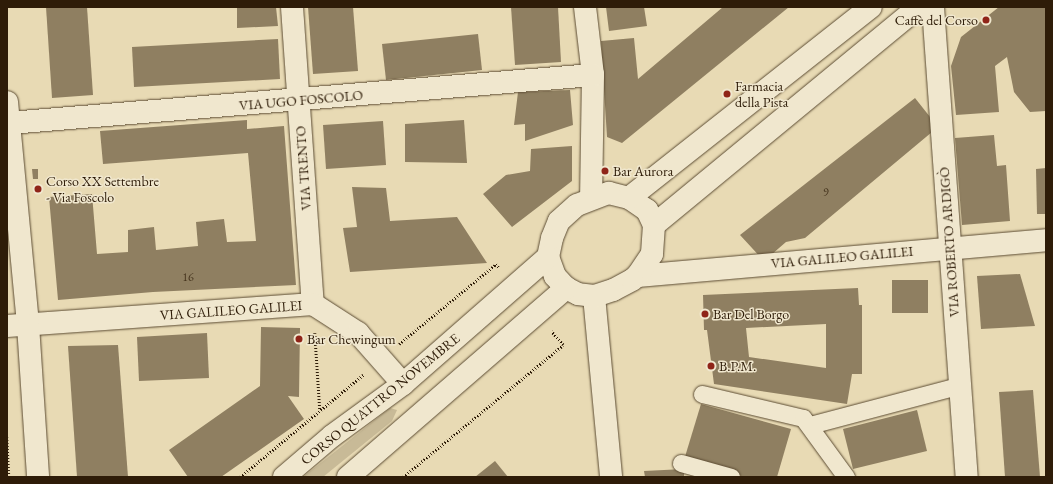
<!DOCTYPE html>
<html>
<head>
<meta charset="utf-8">
<style>
	body { margin:0 }
	#map { position:relative; width:1053px; height:484px; overflow:hidden; background:#e8dab4; font-family:"EB Garamond",serif }
	div>[style] { position:absolute }
	.green>* { inset:0; background:#c8ba97 }
	.building>* { inset:0; background:#8f7f61 }
	.path>* { height:2.5px; margin-top:-1.25px; transform-origin:0; background:repeating-linear-gradient(90deg,#2e1c08 0 1px,transparent 0 3px) }
	.roads { filter:drop-shadow(0 0 1px #5c4c33) drop-shadow(0 0 1px #5c4c33) }
	.pedestrian>* { height:17px; margin:-8.5px; padding:0 8.5px; transform-origin:8.5px; border-radius:8.5px; background:#f0e7ce }
	.minor>* { height:22px; margin:-11px; padding:0 11px; transform-origin:11px; border-radius:11px; background:#f0e7ce }
	.tertiary>* { height:22px; margin:-11px; padding:0 11px; transform-origin:11px; border-radius:11px; background:#f0e7ce }
	.dots>* { width:11px; height:11px; translate:-50% -50%; box-sizing:border-box; border:2px solid #f0e7ce; border-radius:50% }
	span { translate:-50% -50%; white-space:nowrap; text-align:center; line-height:1.15; -webkit-text-stroke:3px #f0e7ce; paint-order:stroke }
	.number-label { font-size:12px; color:#46351e }
	.number-label span { -webkit-text-stroke-width:0 }
	.poi-label { font-size:14px; color:#2e1c08 }
	.right { translate:-100% -50%; text-align:right }
	.left { translate:0 -50%; text-align:left }
	.street-label { font-size:14px; color:#2e1c08 }
	.frame { position:absolute; inset:0; border:8px solid #2e1c08; pointer-events:none }
</style>
</head>
<body>
<div id="map">
	<div class="green">
		<div style="clip-path:polygon(390px 408px,397px 410px,392px 421px,323px 477px,303px 477px)"></div>
	</div>
	<div class="building">
		<div style="clip-path:polygon(46px 7px,87px 7px,93px 95px,52px 98px)"></div>
		<div style="clip-path:polygon(237px 7px,276px 7px,278px 26px,237px 28px)"></div>
		<div style="clip-path:polygon(308px 7px,353px 7px,358px 71px,313px 74px)"></div>
		<div style="clip-path:polygon(511px 7px,558px 7px,561px 62px,515px 65px)"></div>
		<div style="clip-path:polygon(606px 7px,644px 7px,647px 26px,609px 31px)"></div>
		<div style="clip-path:polygon(723px 7px,789px 7px,622px 143px,607px 137px,601px 41px,634px 38px,638px 79px)"></div>
		<div style="clip-path:polygon(999px 7px,1046px 7px,1046px 111px,1030px 112px,1014px 92px,1007px 57px,995px 66px,999px 112px,956px 115px,951px 66px,961px 37px)"></div>
		<div style="clip-path:polygon(478px 34px,482px 70px,386px 80px,382px 44px)"></div>
		<div style="clip-path:polygon(278px 39px,280px 79px,134px 87px,132px 47px)"></div>
		<div style="clip-path:polygon(570px 90px,573px 125px,525px 141px,525px 124px,514px 125px,518px 92px)"></div>
		<div style="clip-path:polygon(915px 98px,938px 127px,805px 238px,786px 242px,764px 261px,740px 235px)"></div>
		<div style="clip-path:polygon(247px 120px,247px 129px,284px 126px,296px 285px,153px 292px,58px 300px,49px 197px,92px 194px,97px 254px,128px 252px,128px 230px,154px 227px,156px 250px,198px 246px,196px 222px,224px 219px,227px 242px,256px 241px,248px 153px,103px 164px,100px 131px)"></div>
		<div style="clip-path:polygon(464px 120px,467px 163px,405px 162px,405px 124px)"></div>
		<div style="clip-path:polygon(383px 121px,386px 165px,326px 169px,323px 125px)"></div>
		<div style="clip-path:polygon(994px 135px,997px 166px,1006px 165px,1010px 221px,962px 225px,955px 138px)"></div>
		<div style="clip-path:polygon(572px 146px,572px 181px,512px 227px,483px 194px,506px 175px,530px 171px,531px 149px)"></div>
		<div style="clip-path:polygon(1046px 168px,1046px 214px,1037px 214px,1036px 169px)"></div>
		<div style="clip-path:polygon(32px 169px,38px 169px,38px 179px,33px 179px)"></div>
		<div style="clip-path:polygon(352px 187px,386px 188px,390px 221px,457px 217px,487px 263px,350px 272px,343px 228px,357px 227px)"></div>
		<div style="clip-path:polygon(1020px 274px,1035px 326px,981px 329px,977px 276px)"></div>
		<div style="clip-path:polygon(892px 280px,928px 280px,928px 313px,892px 313px)"></div>
		<div style="clip-path:polygon(evenodd,858px 288px,859px 305px,862px 305px,862px 374px,852px 374px,847px 404px,714px 384px,707px 330px,704px 330px,703px 295px,858px 288px,826px 324px,826px 368px,749px 357px,746px 328px,826px 324px)"></div>
		<div style="clip-path:polygon(261px 327px,300px 328px,299px 397px,288px 396px,304px 419px,221px 477px,188px 477px,169px 450px,260px 386px)"></div>
		<div style="clip-path:polygon(207px 333px,209px 378px,139px 381px,137px 337px)"></div>
		<div style="clip-path:polygon(118px 345px,128px 477px,77px 477px,68px 346px)"></div>
		<div style="clip-path:polygon(1033px 390px,1040px 477px,1005px 477px,999px 392px)"></div>
		<div style="clip-path:polygon(701px 404px,791px 429px,777px 477px,745px 477px,684px 460px)"></div>
		<div style="clip-path:polygon(917px 410px,927px 451px,853px 469px,843px 429px)"></div>
		<div style="clip-path:polygon(495px 461px,508px 477px,475px 477px)"></div>
		<div style="clip-path:polygon(684px 469px,684px 477px,645px 477px,644px 471px)"></div>
	</div>
	<div class="path">
		<div style="left:315px;top:333px;width:77px;rotate:86.3deg"></div>
		<div style="left:399px;top:344px;width:126px;rotate:-39.5deg"></div>
		<div style="left:496px;top:264px;width:5px;rotate:53deg"></div>
		<div style="left:7px;top:437px;width:40px;rotate:87.1deg"></div>
		<div style="left:240px;top:477px;width:160px;rotate:-39.7deg"></div>
		<div style="left:403px;top:477px;width:207px;rotate:-39.5deg"></div>
		<div style="left:563px;top:345px;width:18px;rotate:-131deg"></div>
	</div>
	<div class="roads">
		<div class="pedestrian">
			<div style="left:702px;top:394px;width:104px;rotate:13.4deg"></div>
			<div style="left:803px;top:418px;width:73px;rotate:53.9deg"></div>
			<div style="left:810px;top:425px;width:156px;rotate:-14.8deg"></div>
			<div style="left:681px;top:463px;width:52px;rotate:15.6deg"></div>
		</div>
		<div class="minor">
			<div style="left:292px;top:7px;width:298px;rotate:86deg"></div>
			<div style="left:585px;top:7px;width:68px;rotate:83.3deg"></div>
			<div style="left:593px;top:75px;width:122px;rotate:90.9deg"></div>
			<div style="left:933px;top:7px;width:471px;rotate:85.9deg"></div>
			<div style="left:9px;top:123px;width:586px;rotate:-4.7deg"></div>
			<div style="left:637px;top:276px;width:411px;rotate:-5deg"></div>
			<div style="left:594px;top:296px;width:182px;rotate:84.6deg"></div>
			<div style="left:7px;top:326px;width:307px;rotate:-4.1deg"></div>
			<div style="left:313px;top:304px;width:54px;rotate:32.8deg"></div>
			<div style="left:358px;top:333px;width:68px;rotate:48.6deg"></div>
		</div>
		<div class="tertiary">
			<div style="left:7px;top:102px;width:224px;rotate:84.6deg"></div>
			<div style="left:28px;top:325px;width:152px;rotate:86.2deg"></div>
			<div style="left:609px;top:193px;width:21px;rotate:14deg"></div>
			<div style="left:629px;top:198px;width:22px;rotate:34deg"></div>
			<div style="left:647px;top:210px;width:17px;rotate:65deg"></div>
			<div style="left:654px;top:225px;width:29px;rotate:94deg"></div>
			<div style="left:652px;top:254px;width:27px;rotate:124deg"></div>
			<div style="left:637px;top:276px;width:6px;rotate:141deg"></div>
			<div style="left:632px;top:280px;width:21px;rotate:152deg"></div>
			<div style="left:613px;top:290px;width:20px;rotate:162deg"></div>
			<div style="left:594px;top:296px;width:16px;rotate:-173deg"></div>
			<div style="left:578px;top:294px;width:13px;rotate:-153deg"></div>
			<div style="left:566px;top:288px;width:16px;rotate:-133deg"></div>
			<div style="left:555px;top:276px;width:20px;rotate:-110deg"></div>
			<div style="left:548px;top:257px;width:19px;rotate:-78deg"></div>
			<div style="left:552px;top:238px;width:18px;rotate:-68deg"></div>
			<div style="left:559px;top:221px;width:24px;rotate:-42deg"></div>
			<div style="left:577px;top:205px;width:34px;rotate:-21deg"></div>
			<div style="left:629px;top:198px;width:308px;rotate:-38.3deg"></div>
			<div style="left:654px;top:225px;width:342px;rotate:-39.5deg"></div>
			<div style="left:284px;top:477px;width:63px;rotate:-40.5deg"></div>
			<div style="left:332px;top:436px;width:88px;rotate:-36.2deg"></div>
			<div style="left:403px;top:384px;width:193px;rotate:-41.2deg"></div>
			<div style="left:348px;top:477px;width:289px;rotate:-40.9deg"></div>
		</div>
	</div>
	<div class="dots">
		<div style="left:986px;top:20px;background:#8f2418"></div>
		<div style="left:727px;top:94px;background:#8f2418"></div>
		<div style="left:605px;top:171px;background:#8f2418"></div>
		<div style="left:38px;top:189px;background:#8f2418"></div>
		<div style="left:705px;top:314px;background:#8f2418"></div>
		<div style="left:299px;top:339px;background:#8f2418"></div>
		<div style="left:711px;top:366px;background:#8f2418"></div>
	</div>
	<div class="number-label">
		<span style="left:826px;top:193px">9</span>
		<span style="left:188px;top:278px">16</span>
	</div>
	<div class="poi-label">
		<span class="right" style="left:978px;top:20px">Caffè del Corso</span>
		<span class="left" style="left:735px;top:94px">Farmacia<br>della Pista</span>
		<span class="left" style="left:613px;top:171px">Bar Aurora</span>
		<span class="left" style="left:46px;top:189px">Corso XX Settembre<br>- Via Foscolo</span>
		<span class="left" style="left:713px;top:314px">Bar Del Borgo</span>
		<span class="left" style="left:307px;top:339px">Bar Chewingum</span>
		<span class="left" style="left:719px;top:366px">B.P.M.</span>
	</div>
	<div class="street-label">
		<span style="left:301px;top:100px;rotate:-5deg">VIA UGO FOSCOLO</span>
		<span style="left:303px;top:168px;rotate:-94deg">VIA TRENTO</span>
		<span style="left:949px;top:242px;rotate:-94deg">VIA ROBERTO ARDIGÒ</span>
		<span style="left:842px;top:257px;rotate:-5deg">VIA GALILEO GALILEI</span>
		<span style="left:231px;top:310px;rotate:-4deg">VIA GALILEO GALILEI</span>
		<span style="left:380px;top:399px;rotate:-39deg">CORSO QUATTRO NOVEMBRE</span>
	</div>
	<div class="frame"></div>
</div>
</body>
</html>
